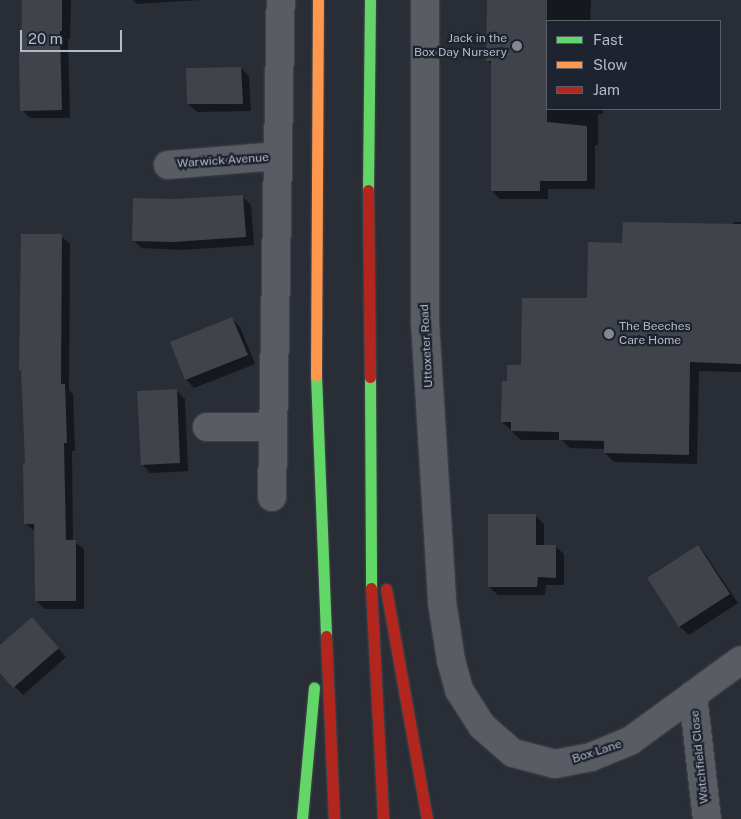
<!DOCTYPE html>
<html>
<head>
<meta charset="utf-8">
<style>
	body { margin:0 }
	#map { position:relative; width:741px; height:819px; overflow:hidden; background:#292d35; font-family:"Public Sans",sans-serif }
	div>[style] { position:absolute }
	.shadow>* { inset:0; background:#0007 }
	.building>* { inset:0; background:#40434a }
	.roads { filter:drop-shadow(0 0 1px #45484e) drop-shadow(0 0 1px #45484e) }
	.street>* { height:28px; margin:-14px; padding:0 14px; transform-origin:14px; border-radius:14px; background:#595c63 }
	.fast>* { height:11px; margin:-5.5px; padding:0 5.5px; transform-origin:5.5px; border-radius:5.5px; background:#63d668 }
	.slow>* { height:11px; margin:-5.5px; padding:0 5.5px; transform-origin:5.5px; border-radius:5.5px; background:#ff974d }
	.jam>* { height:11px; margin:-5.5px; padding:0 5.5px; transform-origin:5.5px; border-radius:5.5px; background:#b3261e }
	.dots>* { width:14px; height:14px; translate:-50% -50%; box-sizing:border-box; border:2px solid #1d232f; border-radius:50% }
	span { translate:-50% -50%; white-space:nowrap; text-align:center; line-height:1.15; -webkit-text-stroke:4.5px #1d232f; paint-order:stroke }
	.poi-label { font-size:12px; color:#b3b9c6 }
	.right { translate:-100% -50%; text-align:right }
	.left { translate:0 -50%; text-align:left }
	.street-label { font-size:12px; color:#b3b9c6 }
	.legend { position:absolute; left:546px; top:20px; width:175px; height:90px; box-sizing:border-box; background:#1d232f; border:1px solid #595f6b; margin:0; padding:6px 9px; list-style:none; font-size:15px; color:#b3b9c6 }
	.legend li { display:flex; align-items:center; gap:10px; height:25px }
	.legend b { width:25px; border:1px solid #595f6b }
	.scale { position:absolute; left:20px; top:30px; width:102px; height:22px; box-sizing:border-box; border:2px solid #b3b9c6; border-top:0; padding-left:6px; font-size:15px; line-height:18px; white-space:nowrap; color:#b3b9c6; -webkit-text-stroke:4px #1d232f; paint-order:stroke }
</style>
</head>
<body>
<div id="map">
	<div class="shadow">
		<div style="clip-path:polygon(22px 0,71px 0,70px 39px,68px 39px,70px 118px,30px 118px,22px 110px)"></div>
		<div style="clip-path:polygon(133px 0,200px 0,137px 4px)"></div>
		<div style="clip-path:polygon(489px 0,591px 0,590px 21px,547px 21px,547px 109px,603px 109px,603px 114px,598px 114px,598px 145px,595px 145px,595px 189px,548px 189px,548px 199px,500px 199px,492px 191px,492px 65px,487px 60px)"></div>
		<div style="clip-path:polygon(241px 68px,249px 76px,251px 111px,197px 112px,188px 104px)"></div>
		<div style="clip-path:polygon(243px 197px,251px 205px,254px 245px,182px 250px,142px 248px,133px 240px,175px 200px)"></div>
		<div style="clip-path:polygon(733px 222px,741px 222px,741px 372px,699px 371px,697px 464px,614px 462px,605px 453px,605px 449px,570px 448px,562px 440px,521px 440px,502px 422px,509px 383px,589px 299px,623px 244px,733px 225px)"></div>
		<div style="clip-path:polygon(61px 236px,70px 244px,69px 390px,73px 394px,75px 451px,72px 451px,73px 541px,84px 549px,84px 609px,44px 609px,36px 600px,36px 532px,25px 523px,26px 464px,22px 372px,20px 369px)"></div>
		<div style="clip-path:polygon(232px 319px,240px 327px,255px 364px,194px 388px,186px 379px)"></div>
		<div style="clip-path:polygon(176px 390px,185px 399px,188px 471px,150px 473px,142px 464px)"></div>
		<div style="clip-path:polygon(535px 516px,544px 524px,544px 546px,555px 546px,564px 554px,564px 585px,546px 585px,545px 595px,498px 595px,489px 587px)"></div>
		<div style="clip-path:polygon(698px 546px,706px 555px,738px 603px,689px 635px,680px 627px,649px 578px)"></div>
		<div style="clip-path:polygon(40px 627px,66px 657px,23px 695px,0 671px,0 647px)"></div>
	</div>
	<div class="building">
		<div style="clip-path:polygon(22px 0,62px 0,62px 31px,60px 31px,62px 110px,20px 111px,19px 52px,21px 52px)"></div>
		<div style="clip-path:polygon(487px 0,547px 0,547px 122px,587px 126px,587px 181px,540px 181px,540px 191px,491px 191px,491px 61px,486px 61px)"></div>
		<div style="clip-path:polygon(241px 67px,243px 104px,187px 104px,186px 68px)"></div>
		<div style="clip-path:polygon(243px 195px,246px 237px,173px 242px,132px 241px,133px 198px,175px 199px)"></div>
		<div style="clip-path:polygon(623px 222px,741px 224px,741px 364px,690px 362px,689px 455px,604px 453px,604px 441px,559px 440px,559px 432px,511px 431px,511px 422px,501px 422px,502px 381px,507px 381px,507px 365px,521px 365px,522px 298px,587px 298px,588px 242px,622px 243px)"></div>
		<div style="clip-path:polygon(21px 234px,62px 234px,61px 384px,65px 384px,67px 443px,64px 443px,66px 540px,76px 540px,76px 601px,35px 601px,34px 524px,24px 524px,23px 463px,25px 463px,21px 370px,19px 370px)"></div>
		<div style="clip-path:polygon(232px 317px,248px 355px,185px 380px,170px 342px)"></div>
		<div style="clip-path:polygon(177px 389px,180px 463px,141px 465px,137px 391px)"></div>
		<div style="clip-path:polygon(488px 514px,536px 514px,536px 545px,556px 545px,556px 578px,538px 577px,537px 587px,488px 587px)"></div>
		<div style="clip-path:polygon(698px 545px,730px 594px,679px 627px,647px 578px)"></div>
		<div style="clip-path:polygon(32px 617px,59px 648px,13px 688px,0 673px,0 645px)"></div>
	</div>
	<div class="roads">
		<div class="street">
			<div style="left:425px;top:0;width:321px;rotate:90deg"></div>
			<div style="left:425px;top:321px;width:282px;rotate:86.5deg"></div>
			<div style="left:442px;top:602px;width:59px;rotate:81.2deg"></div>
			<div style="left:451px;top:660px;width:31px;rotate:75deg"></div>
			<div style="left:459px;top:690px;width:43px;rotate:57.4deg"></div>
			<div style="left:482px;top:726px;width:41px;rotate:41.1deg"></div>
			<div style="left:513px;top:753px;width:43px;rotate:14.7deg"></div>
			<div style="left:555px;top:764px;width:37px;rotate:-11deg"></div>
			<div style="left:591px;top:757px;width:42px;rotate:-22.3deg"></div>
			<div style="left:630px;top:741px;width:137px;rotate:-36.1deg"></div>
			<div style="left:168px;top:165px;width:110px;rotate:-4.7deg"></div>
			<div style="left:207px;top:427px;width:66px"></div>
			<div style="left:272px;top:497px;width:497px;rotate:-89deg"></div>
			<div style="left:693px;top:695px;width:125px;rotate:83.6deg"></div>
		</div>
		<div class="fast">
			<div style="left:368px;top:190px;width:190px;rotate:-89.4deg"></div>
			<div style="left:316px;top:375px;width:261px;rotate:87.8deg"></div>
			<div style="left:370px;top:377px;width:211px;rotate:89.7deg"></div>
			<div style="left:302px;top:819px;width:132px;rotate:-84.8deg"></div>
		</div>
		<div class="slow">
			<div style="left:316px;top:375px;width:375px;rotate:-89.7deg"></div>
		</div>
		<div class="jam">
			<div style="left:368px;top:190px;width:187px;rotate:89.4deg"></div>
			<div style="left:371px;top:588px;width:231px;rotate:87deg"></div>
			<div style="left:386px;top:589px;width:234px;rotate:79.9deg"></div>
			<div style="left:326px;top:636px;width:183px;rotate:87.5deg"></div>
		</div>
	</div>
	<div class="dots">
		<div style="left:517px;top:46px;background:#838893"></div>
		<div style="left:609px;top:334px;background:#838893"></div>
	</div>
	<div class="poi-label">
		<span class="right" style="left:507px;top:46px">Jack in the<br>Box Day Nursery</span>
		<span class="left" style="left:619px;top:334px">The Beeches<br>Care Home</span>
	</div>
	<div class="street-label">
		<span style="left:223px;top:161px;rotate:-4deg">Warwick Avenue</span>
		<span style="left:427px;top:346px;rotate:-93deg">Uttoxeter Road</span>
		<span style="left:597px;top:752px;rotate:-18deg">Box Lane</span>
		<span style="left:700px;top:757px;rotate:-96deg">Watchfield Close</span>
	</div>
	<ul class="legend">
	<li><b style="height:6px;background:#63d668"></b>Fast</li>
	<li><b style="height:6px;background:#ff974d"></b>Slow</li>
	<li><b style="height:6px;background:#b3261e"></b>Jam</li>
	</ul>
	<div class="scale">20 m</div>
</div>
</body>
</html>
